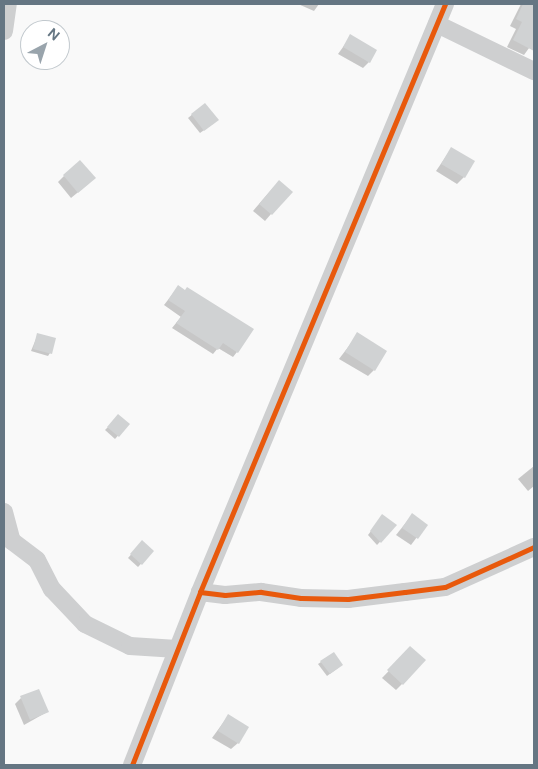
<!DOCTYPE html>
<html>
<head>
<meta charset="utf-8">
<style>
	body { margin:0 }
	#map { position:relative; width:538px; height:769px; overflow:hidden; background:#f9f9f9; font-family:"DM Sans",sans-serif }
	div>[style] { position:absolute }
	.shadow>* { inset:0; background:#0003 }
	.building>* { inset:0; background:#d0d2d3 }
	.minor>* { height:18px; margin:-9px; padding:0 9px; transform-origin:9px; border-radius:9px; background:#cecfd0 }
	.cycleway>* { height:5px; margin:-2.5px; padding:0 2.5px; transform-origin:2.5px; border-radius:2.5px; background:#e8590c }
	span { translate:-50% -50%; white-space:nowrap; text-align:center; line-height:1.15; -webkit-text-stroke:5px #fff; paint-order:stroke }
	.frame { position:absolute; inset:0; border:5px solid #657683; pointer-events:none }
	.north { position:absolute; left:20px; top:20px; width:50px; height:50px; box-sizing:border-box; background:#fff; border:1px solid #c1c8cd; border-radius:50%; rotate:40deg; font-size:14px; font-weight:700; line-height:20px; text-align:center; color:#657683 }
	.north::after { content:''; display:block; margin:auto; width:18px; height:22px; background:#99a4ac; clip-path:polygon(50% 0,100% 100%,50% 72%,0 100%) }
</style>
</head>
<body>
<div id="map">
	<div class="shadow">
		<div style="clip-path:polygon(298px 4px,319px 4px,314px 11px)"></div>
		<div style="clip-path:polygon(521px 4px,534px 4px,534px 41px,524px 55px,507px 47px,516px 29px,510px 26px)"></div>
		<div style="clip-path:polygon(351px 36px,369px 62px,363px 68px,338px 54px)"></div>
		<div style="clip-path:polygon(205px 104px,214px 123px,200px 133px,188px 118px)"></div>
		<div style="clip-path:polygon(451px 149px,464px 177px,457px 184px,436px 171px)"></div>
		<div style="clip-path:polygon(64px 176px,88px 184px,71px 198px,58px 182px)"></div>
		<div style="clip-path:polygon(273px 188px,271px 214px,265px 221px,253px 211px)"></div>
		<div style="clip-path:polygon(178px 287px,237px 352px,233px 357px,218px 348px,213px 354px,172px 328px,181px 317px,164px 305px)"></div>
		<div style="clip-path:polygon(38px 334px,50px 353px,48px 356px,31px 351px)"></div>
		<div style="clip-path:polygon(358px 334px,374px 370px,368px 376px,339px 359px)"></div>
		<div style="clip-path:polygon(119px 416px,128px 424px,115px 439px,105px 430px)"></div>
		<div style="clip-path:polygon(534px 466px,534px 486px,528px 491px,518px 479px)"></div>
		<div style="clip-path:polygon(412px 515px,426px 525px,411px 545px,396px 535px)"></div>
		<div style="clip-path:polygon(380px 519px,395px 526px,377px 545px,368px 535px)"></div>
		<div style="clip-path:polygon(142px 542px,153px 551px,138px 567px,128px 558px)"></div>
		<div style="clip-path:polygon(411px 648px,402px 684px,396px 690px,382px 678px)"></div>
		<div style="clip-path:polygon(321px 662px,338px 668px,327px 676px,318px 664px)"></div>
		<div style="clip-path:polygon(21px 698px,47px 712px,24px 725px,15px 704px)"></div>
		<div style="clip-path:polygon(228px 716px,238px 743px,231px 749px,212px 738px)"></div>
	</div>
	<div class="building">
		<div style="clip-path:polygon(523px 4px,534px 4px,534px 51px,513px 40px,522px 22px,516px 19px)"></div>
		<div style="clip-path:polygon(350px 34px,377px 50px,370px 63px,343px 47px)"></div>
		<div style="clip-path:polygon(205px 103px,219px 120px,204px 131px,191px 114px)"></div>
		<div style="clip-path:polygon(451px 147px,475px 161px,465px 178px,441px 164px)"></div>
		<div style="clip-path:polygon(80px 160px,96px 178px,78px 193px,63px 175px)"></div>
		<div style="clip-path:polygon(279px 180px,293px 192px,272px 215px,259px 204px)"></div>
		<div style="clip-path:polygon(178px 285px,185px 290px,187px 287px,254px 329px,238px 353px,223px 343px,218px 350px,176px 323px,185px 311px,168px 300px)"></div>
		<div style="clip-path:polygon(357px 332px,387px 351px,375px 371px,345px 352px)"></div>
		<div style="clip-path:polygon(37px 333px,56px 338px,52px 354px,33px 349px)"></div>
		<div style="clip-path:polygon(118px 414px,130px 424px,119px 437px,107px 427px)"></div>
		<div style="clip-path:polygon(412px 513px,428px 525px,418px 539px,402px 528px)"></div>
		<div style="clip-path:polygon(382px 514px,397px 525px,381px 543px,370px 531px)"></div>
		<div style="clip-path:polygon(142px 540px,154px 551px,142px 565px,130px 554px)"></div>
		<div style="clip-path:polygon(410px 646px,426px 660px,403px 685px,387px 670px)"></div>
		<div style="clip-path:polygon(334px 652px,343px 665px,330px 674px,320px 661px)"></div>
		<div style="clip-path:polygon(39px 689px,49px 712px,30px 720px,20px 696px)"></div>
		<div style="clip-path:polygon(228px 714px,249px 727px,239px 744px,218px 731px)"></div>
	</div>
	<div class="minor">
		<div style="left:437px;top:24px;width:108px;rotate:25.9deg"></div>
		<div style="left:4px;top:31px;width:27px;rotate:-82deg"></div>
		<div style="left:4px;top:512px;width:30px;rotate:75deg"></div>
		<div style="left:4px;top:535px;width:41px;rotate:37.1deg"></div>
		<div style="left:37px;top:560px;width:33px;rotate:63deg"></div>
		<div style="left:52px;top:589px;width:48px;rotate:46.7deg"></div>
		<div style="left:85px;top:624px;width:50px;rotate:26.1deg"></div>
		<div style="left:130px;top:646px;width:47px;rotate:3.7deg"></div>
		<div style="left:200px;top:592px;width:25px;rotate:7deg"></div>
		<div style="left:225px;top:595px;width:36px;rotate:-5deg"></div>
		<div style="left:261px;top:592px;width:40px;rotate:8.5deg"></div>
		<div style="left:301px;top:598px;width:47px;rotate:1.2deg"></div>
		<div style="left:348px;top:599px;width:57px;rotate:-7deg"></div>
		<div style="left:405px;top:592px;width:40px;rotate:-7.1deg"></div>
		<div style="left:445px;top:587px;width:98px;rotate:-24.2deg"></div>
		<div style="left:132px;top:765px;width:186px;rotate:-68.5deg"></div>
		<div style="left:200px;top:592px;width:637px;rotate:-67.38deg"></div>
	</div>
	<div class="cycleway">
		<div style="left:200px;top:592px;width:25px;rotate:7deg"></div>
		<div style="left:225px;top:595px;width:36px;rotate:-5deg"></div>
		<div style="left:261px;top:592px;width:40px;rotate:8.5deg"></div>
		<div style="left:301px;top:598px;width:47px;rotate:1.2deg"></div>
		<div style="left:348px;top:599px;width:57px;rotate:-7deg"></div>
		<div style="left:405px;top:592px;width:40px;rotate:-7.1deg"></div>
		<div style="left:445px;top:587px;width:98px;rotate:-24.2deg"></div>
		<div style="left:132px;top:765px;width:186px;rotate:-68.5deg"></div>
		<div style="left:200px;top:592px;width:637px;rotate:-67.38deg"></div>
	</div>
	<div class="frame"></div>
	<div class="north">N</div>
</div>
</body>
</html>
